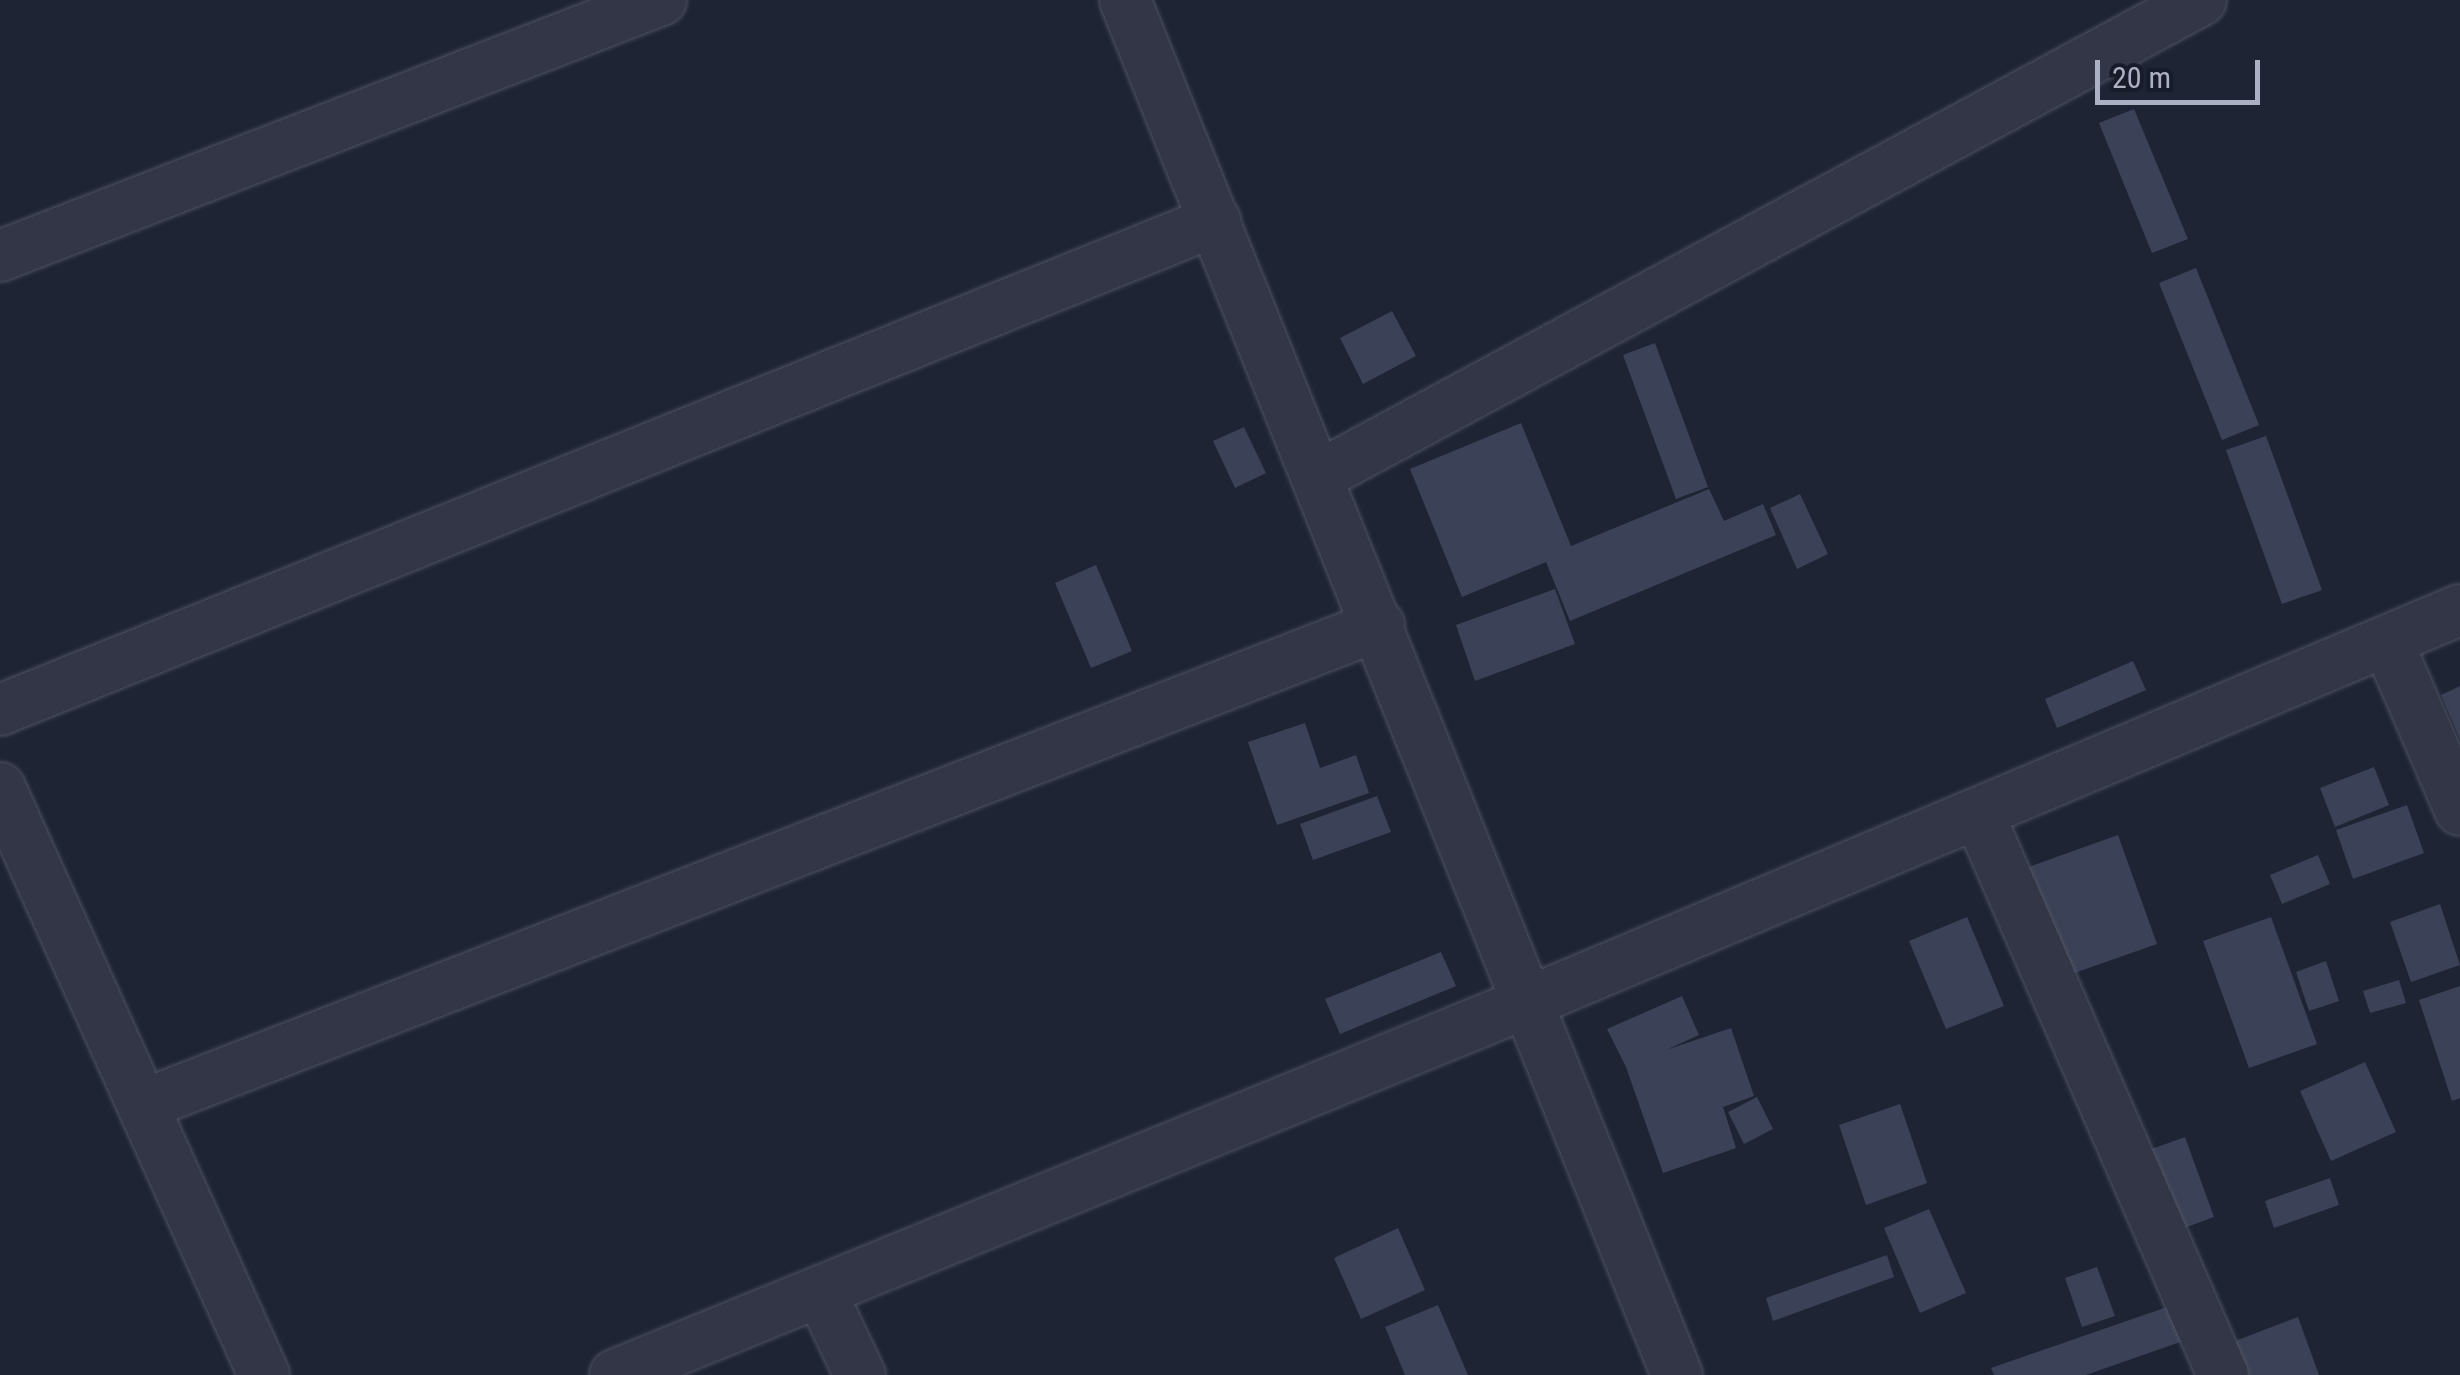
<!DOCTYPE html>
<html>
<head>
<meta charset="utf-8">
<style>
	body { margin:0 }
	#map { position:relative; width:2460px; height:1375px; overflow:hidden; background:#1f2435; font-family:"Roboto Condensed",sans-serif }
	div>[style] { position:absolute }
	.building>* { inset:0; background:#3b4156 }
	.roads { filter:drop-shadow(0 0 2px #4d5161) drop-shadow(0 0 2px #4d5161) }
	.minor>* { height:50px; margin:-25px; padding:0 25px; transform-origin:25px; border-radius:25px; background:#333646 }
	span { translate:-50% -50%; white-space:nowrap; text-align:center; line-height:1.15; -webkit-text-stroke:8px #181c2a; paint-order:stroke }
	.scale { position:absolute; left:2095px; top:60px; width:165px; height:45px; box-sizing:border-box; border:5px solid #acb0c3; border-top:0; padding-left:12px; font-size:30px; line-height:35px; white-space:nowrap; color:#acb0c3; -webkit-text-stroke:8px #181c2a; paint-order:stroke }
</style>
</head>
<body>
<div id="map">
	<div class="building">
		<div style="clip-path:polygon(2134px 109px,2188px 239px,2152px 253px,2099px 123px)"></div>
		<div style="clip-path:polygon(2196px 268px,2259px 425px,2222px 440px,2159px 283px)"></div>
		<div style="clip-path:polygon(1392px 311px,1416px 356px,1363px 384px,1340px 338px)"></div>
		<div style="clip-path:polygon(1655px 343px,1708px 487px,1676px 499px,1623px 355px)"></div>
		<div style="clip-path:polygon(1521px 423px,1571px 546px,1709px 489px,1724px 521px,1763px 504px,1776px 535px,1570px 621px,1546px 562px,1462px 597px,1410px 469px)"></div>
		<div style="clip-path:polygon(1244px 427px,1266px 473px,1235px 488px,1213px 441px)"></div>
		<div style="clip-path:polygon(2266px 436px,2322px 590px,2282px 604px,2226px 450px)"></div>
		<div style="clip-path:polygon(1800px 494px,1828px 554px,1797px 569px,1770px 508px)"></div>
		<div style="clip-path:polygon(1096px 565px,1132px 651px,1091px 668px,1055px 583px)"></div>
		<div style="clip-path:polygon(1555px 589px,1575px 644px,1475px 681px,1456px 625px)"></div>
		<div style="clip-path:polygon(2133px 661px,2146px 690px,2057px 728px,2045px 699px)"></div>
		<div style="clip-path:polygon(2460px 686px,2460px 739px,2441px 695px)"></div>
		<div style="clip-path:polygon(1305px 723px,1320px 768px,1356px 755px,1369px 793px,1277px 825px,1248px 742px)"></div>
		<div style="clip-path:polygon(2374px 767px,2389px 805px,2335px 827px,2320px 788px)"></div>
		<div style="clip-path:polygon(1377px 796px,1391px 832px,1313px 860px,1300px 824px)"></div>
		<div style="clip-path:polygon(2407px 805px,2424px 853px,2353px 879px,2336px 830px)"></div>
		<div style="clip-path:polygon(2118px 835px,2157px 944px,2063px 977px,2026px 868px)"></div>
		<div style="clip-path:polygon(2318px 855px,2330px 884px,2282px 904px,2270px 875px)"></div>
		<div style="clip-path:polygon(2440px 904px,2460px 965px,2411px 982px,2390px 922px)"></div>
		<div style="clip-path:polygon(1967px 917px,2004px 1006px,1946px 1029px,1909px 941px)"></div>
		<div style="clip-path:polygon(2271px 917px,2317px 1044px,2249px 1068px,2203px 941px)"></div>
		<div style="clip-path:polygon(1441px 952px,1456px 986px,1340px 1034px,1325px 999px)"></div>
		<div style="clip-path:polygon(2326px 961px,2339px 1001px,2309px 1011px,2296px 972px)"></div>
		<div style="clip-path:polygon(2399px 980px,2406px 1003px,2370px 1013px,2363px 991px)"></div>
		<div style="clip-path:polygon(2460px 986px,2460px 1098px,2452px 1101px,2419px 1000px)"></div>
		<div style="clip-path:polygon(1682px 996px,1699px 1035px,1666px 1050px,1731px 1028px,1754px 1096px,1723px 1107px,1736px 1148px,1663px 1173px,1626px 1067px,1607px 1029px)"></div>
		<div style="clip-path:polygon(2365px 1062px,2396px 1132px,2331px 1161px,2300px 1091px)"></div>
		<div style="clip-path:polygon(1757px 1097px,1773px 1129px,1744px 1144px,1728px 1112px)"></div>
		<div style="clip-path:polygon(1900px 1104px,1927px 1183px,1866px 1205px,1839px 1125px)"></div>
		<div style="clip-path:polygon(2185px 1137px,2214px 1217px,2163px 1236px,2135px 1155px)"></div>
		<div style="clip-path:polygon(2330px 1178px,2339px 1205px,2274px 1228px,2265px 1201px)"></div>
		<div style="clip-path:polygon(1929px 1209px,1966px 1293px,1920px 1313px,1884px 1228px)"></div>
		<div style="clip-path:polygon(1398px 1228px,1425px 1290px,1361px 1319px,1334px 1258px)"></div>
		<div style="clip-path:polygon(1887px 1255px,1894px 1277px,1773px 1321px,1766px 1298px)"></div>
		<div style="clip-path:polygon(2097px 1267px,2115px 1316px,2082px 1327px,2065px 1278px)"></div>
		<div style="clip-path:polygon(1438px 1305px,1468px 1375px,1405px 1375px,1385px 1327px)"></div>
		<div style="clip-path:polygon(2170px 1306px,2183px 1341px,2086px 1375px,1994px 1375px,1991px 1368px)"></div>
		<div style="clip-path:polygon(2298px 1317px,2319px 1375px,2226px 1375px,2217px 1348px)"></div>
	</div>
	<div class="roads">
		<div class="minor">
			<div style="left:1125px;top:0;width:1482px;rotate:68.13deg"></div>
			<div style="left:0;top:256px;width:709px;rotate:-21.17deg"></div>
			<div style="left:1319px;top:476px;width:1002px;rotate:-28.35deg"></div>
			<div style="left:2387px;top:641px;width:184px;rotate:66.6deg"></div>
			<div style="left:0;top:710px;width:1310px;rotate:-21.92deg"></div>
			<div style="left:0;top:788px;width:644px;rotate:65.78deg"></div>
			<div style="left:1978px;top:813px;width:613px;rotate:66.45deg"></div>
			<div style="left:143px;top:1105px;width:1326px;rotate:-21.22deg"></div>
			<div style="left:821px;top:1293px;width:91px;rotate:64.6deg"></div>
			<div style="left:615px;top:1375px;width:989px;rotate:-22.21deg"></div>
			<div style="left:1531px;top:1001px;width:1008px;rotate:-22.83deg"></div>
		</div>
	</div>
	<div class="scale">20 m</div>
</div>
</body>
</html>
